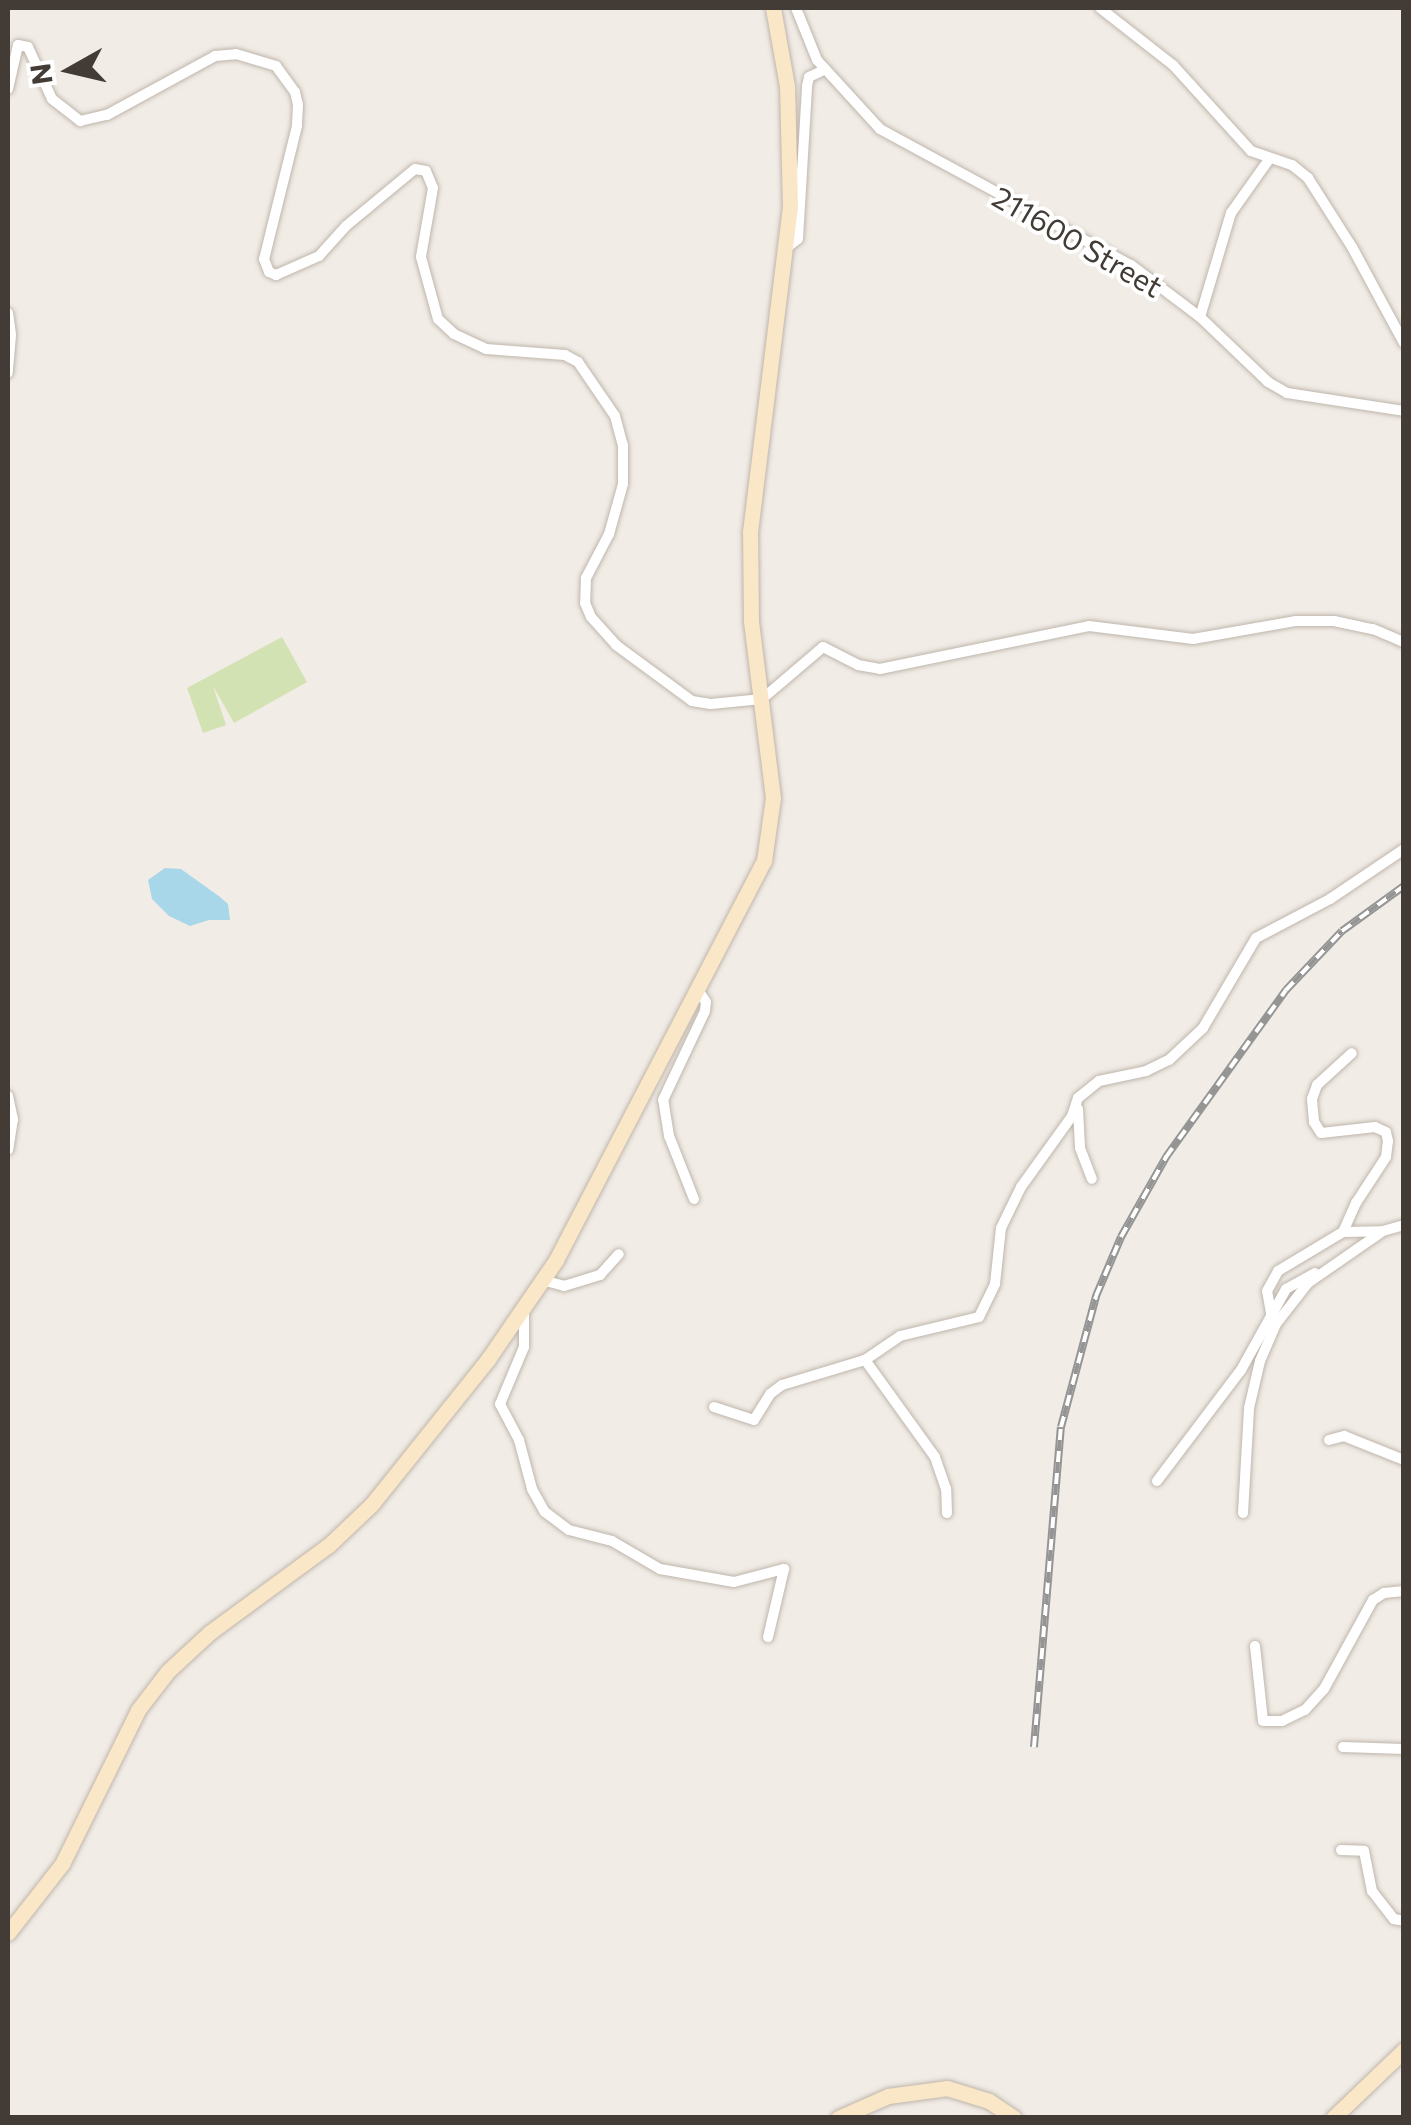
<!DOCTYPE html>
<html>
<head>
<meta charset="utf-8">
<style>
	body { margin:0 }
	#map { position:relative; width:1411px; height:2125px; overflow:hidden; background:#f1ece6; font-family:Commissioner,sans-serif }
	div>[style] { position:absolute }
	.green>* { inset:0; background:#d3e2b2 }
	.water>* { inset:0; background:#a7d7e9 }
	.roads { filter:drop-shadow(0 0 2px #bfb6ac) drop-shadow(0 0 2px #bfb6ac) }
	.street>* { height:10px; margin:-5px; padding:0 5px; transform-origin:5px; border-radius:5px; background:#fff }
	.secondary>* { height:15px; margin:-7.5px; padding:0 7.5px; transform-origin:7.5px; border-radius:7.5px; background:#fae7c8 }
	.rail>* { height:8px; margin-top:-4px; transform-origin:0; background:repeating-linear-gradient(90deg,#fff 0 11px,#959595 0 22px); box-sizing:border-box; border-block:2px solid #959595 }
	span { translate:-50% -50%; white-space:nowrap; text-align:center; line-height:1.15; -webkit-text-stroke:8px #fff; paint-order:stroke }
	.street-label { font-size:30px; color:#433c36 }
	.frame { position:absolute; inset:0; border:10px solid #433c36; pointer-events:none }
	.north { position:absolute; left:20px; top:20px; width:100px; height:100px; -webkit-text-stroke:8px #fff; paint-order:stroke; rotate:262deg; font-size:28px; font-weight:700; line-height:40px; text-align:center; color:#433c36 }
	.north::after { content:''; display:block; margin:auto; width:35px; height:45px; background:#433c36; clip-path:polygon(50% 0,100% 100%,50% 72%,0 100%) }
</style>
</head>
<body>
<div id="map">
	<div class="green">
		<div style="clip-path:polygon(282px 637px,307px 682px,234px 723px,213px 686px,226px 725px,203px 733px,187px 688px)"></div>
	</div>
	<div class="water">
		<div style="clip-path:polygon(165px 868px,181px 869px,220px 897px,228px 904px,230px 920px,209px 920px,190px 926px,169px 916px,152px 899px,148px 880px)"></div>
	</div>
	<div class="roads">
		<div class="street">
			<div style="left:796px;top:8px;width:56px;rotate:68deg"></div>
			<div style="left:817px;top:60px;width:93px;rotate:47.6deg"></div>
			<div style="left:880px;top:129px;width:285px;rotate:28.5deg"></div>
			<div style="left:1131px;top:265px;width:86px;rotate:37deg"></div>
			<div style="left:1200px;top:317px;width:94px;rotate:43.7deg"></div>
			<div style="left:1268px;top:382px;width:22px;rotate:30deg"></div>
			<div style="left:1287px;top:393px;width:118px;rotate:8.7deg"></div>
			<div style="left:1100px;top:8px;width:93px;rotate:38deg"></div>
			<div style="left:1173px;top:65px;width:116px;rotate:47.8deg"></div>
			<div style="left:1251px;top:151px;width:43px;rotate:18.9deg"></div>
			<div style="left:1292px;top:165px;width:21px;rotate:39deg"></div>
			<div style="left:1308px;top:178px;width:82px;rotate:57.5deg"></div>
			<div style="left:1352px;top:247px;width:109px;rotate:61.6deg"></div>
			<div style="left:8px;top:89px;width:45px;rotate:-77.2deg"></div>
			<div style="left:18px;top:45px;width:10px;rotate:11deg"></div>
			<div style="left:28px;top:47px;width:57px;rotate:65.2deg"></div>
			<div style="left:52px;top:99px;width:36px;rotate:38deg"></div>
			<div style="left:80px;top:121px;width:28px;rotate:-13deg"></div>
			<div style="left:107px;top:115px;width:123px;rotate:-28.6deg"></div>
			<div style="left:215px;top:56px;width:21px;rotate:-5deg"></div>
			<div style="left:236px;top:54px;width:42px;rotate:16.7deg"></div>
			<div style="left:276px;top:66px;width:32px;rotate:54deg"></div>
			<div style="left:295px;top:92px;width:13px;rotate:77deg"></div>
			<div style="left:298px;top:105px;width:21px;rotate:93deg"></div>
			<div style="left:297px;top:126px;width:137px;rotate:103.9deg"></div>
			<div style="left:264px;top:259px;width:14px;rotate:69deg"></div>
			<div style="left:269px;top:272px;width:8px;rotate:23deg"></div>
			<div style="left:276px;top:275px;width:47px;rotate:-23.8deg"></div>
			<div style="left:319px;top:256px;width:40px;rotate:-48deg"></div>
			<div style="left:346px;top:226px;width:89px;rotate:-39.6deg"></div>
			<div style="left:415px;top:169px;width:11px;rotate:10deg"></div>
			<div style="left:426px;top:171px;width:18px;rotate:68deg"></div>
			<div style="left:433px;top:188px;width:70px;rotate:99.9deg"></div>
			<div style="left:421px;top:257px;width:64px;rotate:74.7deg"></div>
			<div style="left:438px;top:319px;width:22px;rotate:43deg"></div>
			<div style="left:454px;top:334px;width:35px;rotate:25deg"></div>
			<div style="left:486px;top:349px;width:79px;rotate:4.3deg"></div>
			<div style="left:565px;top:355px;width:15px;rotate:28deg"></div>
			<div style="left:578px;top:362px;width:65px;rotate:55.6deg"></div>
			<div style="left:615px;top:416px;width:30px;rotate:75deg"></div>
			<div style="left:623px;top:445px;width:39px;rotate:90deg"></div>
			<div style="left:623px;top:484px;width:52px;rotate:105.6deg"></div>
			<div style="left:609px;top:534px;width:50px;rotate:117.6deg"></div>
			<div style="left:586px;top:578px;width:25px;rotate:92deg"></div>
			<div style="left:585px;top:603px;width:15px;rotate:67deg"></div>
			<div style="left:591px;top:617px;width:38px;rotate:48deg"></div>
			<div style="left:616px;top:645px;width:94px;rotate:36.4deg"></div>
			<div style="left:692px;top:701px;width:19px;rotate:9deg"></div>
			<div style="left:711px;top:704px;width:51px;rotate:-5.6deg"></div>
			<div style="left:762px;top:699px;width:80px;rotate:-40.4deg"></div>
			<div style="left:823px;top:647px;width:39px;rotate:27deg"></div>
			<div style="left:858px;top:665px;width:22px;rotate:10deg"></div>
			<div style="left:880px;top:669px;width:213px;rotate:-11.6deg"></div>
			<div style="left:1089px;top:626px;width:105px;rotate:7.1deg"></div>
			<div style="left:1193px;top:639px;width:105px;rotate:-9.9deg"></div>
			<div style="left:1296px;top:621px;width:38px"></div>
			<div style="left:1334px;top:621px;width:40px;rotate:12deg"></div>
			<div style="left:1373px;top:629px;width:34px;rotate:23deg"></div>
			<div style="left:785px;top:249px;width:16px;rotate:-38deg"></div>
			<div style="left:798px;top:239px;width:153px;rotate:-86.6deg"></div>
			<div style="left:807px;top:86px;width:9px;rotate:-77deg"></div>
			<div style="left:809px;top:77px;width:17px;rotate:-25deg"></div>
			<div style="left:8px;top:313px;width:22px;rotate:82deg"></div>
			<div style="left:11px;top:335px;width:38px;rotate:95deg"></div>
			<div style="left:1200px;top:317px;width:109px;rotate:-73.4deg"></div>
			<div style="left:1231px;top:213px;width:67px;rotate:-54.7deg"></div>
			<div style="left:8px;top:1096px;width:24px;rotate:78deg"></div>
			<div style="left:13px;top:1119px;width:31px;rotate:99deg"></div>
			<div style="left:1078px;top:1109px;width:39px;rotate:87deg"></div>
			<div style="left:1080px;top:1148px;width:33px;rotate:69deg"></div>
			<div style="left:694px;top:1199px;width:68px;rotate:-111.6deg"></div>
			<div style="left:669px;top:1136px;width:36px;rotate:-99deg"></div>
			<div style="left:663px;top:1100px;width:98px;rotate:-64.7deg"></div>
			<div style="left:705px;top:1011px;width:9px;rotate:-84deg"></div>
			<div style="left:706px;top:1002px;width:14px;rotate:-124deg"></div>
			<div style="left:1343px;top:1232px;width:32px;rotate:-66deg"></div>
			<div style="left:1356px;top:1203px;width:55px;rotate:-56.9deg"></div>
			<div style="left:1386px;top:1157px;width:16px;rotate:-83deg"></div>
			<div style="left:1388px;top:1141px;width:9px;rotate:-103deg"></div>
			<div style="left:1386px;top:1132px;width:12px;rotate:-156deg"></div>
			<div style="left:1375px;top:1127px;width:54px;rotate:173.7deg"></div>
			<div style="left:1321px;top:1133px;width:13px;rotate:-122deg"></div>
			<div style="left:1314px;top:1122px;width:23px;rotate:-95deg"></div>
			<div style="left:1312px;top:1099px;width:15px;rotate:-70deg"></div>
			<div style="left:1317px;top:1085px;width:47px;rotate:-42.4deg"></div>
			<div style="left:542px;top:1280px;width:23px;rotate:15deg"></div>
			<div style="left:564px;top:1286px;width:38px;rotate:-17deg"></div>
			<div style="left:600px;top:1275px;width:28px;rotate:-48deg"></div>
			<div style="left:524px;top:1307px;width:40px;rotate:90deg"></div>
			<div style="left:524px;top:1347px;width:62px;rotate:112.8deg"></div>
			<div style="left:500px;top:1404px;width:41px;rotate:62.2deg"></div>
			<div style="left:519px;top:1440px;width:51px;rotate:75.1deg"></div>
			<div style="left:532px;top:1489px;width:26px;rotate:61deg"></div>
			<div style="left:545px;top:1512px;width:30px;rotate:37deg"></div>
			<div style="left:569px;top:1530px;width:44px;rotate:14.3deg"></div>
			<div style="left:612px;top:1541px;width:56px;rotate:30.3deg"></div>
			<div style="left:660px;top:1569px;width:75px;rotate:10deg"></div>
			<div style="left:734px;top:1582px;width:52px;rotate:-14.6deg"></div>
			<div style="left:784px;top:1569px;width:70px;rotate:103.2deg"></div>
			<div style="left:1271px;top:1313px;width:22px;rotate:-100deg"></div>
			<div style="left:1267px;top:1291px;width:23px;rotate:-61deg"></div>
			<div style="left:1278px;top:1271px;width:76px;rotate:-31deg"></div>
			<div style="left:1343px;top:1232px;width:39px;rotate:-1deg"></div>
			<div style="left:714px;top:1407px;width:42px;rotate:18deg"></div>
			<div style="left:754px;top:1420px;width:31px;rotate:-58deg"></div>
			<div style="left:770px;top:1394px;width:15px;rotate:-37deg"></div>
			<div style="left:782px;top:1385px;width:87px;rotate:-16.8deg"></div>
			<div style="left:1329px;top:1440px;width:16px;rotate:-15deg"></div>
			<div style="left:1344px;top:1436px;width:65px;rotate:21.8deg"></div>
			<div style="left:1157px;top:1481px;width:139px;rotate:-52.9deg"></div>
			<div style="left:1241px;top:1370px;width:93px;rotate:-60.9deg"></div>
			<div style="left:1286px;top:1289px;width:33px;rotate:-29deg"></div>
			<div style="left:947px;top:1513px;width:24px;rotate:-92deg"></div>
			<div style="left:946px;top:1489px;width:34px;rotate:-109deg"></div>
			<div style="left:935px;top:1457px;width:120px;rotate:-125.8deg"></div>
			<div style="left:865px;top:1360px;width:42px;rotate:-34.4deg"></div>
			<div style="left:900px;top:1336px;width:81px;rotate:-13.5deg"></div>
			<div style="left:979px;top:1317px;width:37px;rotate:-64deg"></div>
			<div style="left:995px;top:1284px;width:56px;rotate:-83.9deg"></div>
			<div style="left:1001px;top:1228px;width:46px;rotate:-64deg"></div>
			<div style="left:1021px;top:1187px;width:87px;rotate:-54.3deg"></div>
			<div style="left:1072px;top:1116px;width:19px;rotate:-72deg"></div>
			<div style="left:1078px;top:1098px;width:27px;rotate:-39deg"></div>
			<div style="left:1099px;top:1081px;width:48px;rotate:-12deg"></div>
			<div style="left:1146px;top:1071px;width:25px;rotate:-26deg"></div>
			<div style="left:1169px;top:1060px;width:47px;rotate:-43.3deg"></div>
			<div style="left:1203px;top:1028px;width:104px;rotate:-59.5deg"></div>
			<div style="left:1256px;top:938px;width:84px;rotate:-27.8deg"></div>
			<div style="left:1330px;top:899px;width:89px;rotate:-34deg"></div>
			<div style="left:1243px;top:1513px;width:105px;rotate:-86.7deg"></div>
			<div style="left:1249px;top:1408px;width:48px;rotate:-76.8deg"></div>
			<div style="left:1260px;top:1361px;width:40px;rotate:-66.6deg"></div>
			<div style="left:1276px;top:1324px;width:52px;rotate:-52deg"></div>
			<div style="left:1308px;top:1283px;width:91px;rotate:-34.7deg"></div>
			<div style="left:1383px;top:1231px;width:22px;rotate:-16deg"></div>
			<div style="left:1255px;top:1646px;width:75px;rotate:83.9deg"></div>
			<div style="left:1263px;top:1721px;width:19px"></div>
			<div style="left:1282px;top:1721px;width:25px;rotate:-26deg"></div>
			<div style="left:1305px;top:1710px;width:28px;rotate:-48deg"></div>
			<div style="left:1324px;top:1689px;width:102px;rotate:-61.2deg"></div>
			<div style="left:1373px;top:1600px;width:13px;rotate:-32deg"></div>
			<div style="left:1384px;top:1593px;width:20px;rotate:-6deg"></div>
			<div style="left:1343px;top:1747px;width:61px;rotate:1.9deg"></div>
			<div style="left:1341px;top:1850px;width:23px;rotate:2deg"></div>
			<div style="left:1364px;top:1851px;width:41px;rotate:78.7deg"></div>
			<div style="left:1372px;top:1891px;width:36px;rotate:52deg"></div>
			<div style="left:1394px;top:1919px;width:10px;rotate:11deg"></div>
		</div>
		<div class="secondary">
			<div style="left:8px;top:1933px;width:88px;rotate:-52deg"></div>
			<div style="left:62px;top:1864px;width:172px;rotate:-63.7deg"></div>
			<div style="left:138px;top:1710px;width:49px;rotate:-52.4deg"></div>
			<div style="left:168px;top:1671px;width:56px;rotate:-42.8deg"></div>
			<div style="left:209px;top:1633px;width:149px;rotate:-36.3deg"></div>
			<div style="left:329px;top:1545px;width:59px;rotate:-43.6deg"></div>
			<div style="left:372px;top:1504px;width:186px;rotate:-51.3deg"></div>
			<div style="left:488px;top:1359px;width:120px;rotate:-55.5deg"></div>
			<div style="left:556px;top:1260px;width:450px;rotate:-62.5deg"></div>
			<div style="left:764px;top:861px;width:64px;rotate:-81.9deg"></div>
			<div style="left:773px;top:798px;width:178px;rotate:-97.1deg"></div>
			<div style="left:751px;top:621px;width:89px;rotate:-90.6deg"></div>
			<div style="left:750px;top:532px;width:327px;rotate:-83deg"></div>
			<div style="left:790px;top:207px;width:121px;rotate:-91.4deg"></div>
			<div style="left:787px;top:86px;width:79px;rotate:-100.2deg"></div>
			<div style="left:838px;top:2118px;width:55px;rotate:-23.7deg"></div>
			<div style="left:888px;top:2096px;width:60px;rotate:-7.7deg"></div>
			<div style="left:947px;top:2088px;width:44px;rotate:17.2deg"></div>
			<div style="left:989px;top:2101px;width:30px;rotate:34deg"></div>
			<div style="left:1333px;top:2118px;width:98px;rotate:-43.8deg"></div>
		</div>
	</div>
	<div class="rail">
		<div style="left:1034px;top:1747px;width:321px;rotate:-85.2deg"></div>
		<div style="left:1061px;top:1427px;width:136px;rotate:-75deg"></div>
		<div style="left:1096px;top:1296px;width:64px;rotate:-67deg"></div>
		<div style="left:1121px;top:1237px;width:92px;rotate:-60.6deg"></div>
		<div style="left:1166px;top:1157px;width:206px;rotate:-54.3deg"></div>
		<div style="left:1286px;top:990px;width:81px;rotate:-46.5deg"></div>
		<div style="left:1342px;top:931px;width:77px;rotate:-36deg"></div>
	</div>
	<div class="street-label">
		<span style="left:1078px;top:241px;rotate:30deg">211600 Street</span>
	</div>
	<div class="frame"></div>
	<div class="north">N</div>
</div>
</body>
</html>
